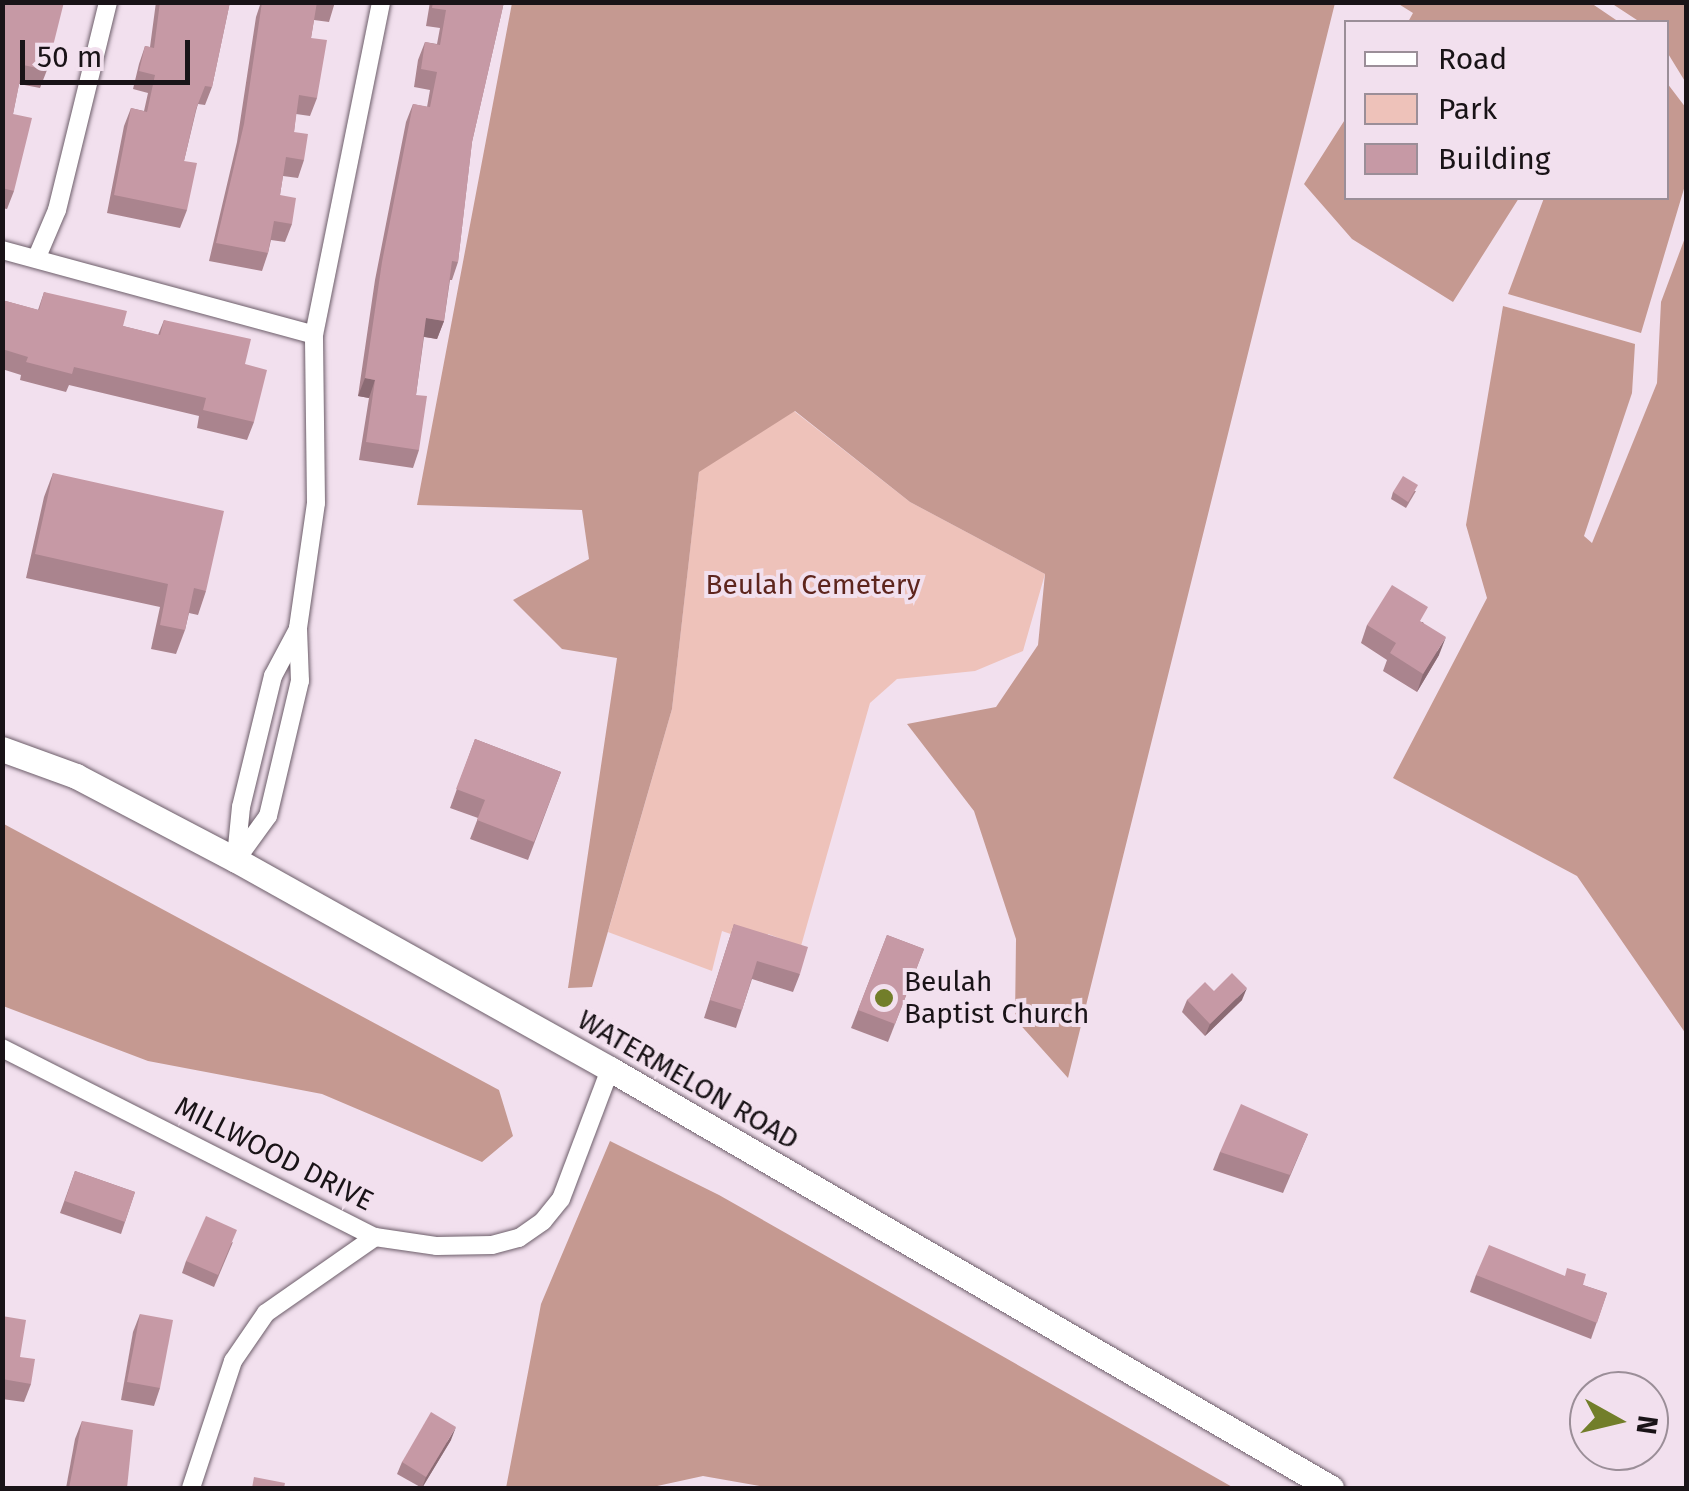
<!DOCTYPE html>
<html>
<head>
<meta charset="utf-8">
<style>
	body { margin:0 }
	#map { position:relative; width:1689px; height:1491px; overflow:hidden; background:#f2e0ee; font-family:"Fira Sans",sans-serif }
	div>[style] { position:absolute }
	.green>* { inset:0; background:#eec2ba }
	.forest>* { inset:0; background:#c59991 }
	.roads { filter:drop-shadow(0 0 2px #6d5e6a) drop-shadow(0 0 2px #6d5e6a) }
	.minor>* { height:18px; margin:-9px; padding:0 9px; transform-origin:9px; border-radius:9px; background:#fff }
	.secondary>* { height:25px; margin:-12.5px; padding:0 12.5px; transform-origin:12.5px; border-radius:12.5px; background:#fff }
	.wall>* { inset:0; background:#aa848e }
	.shaded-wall>* { inset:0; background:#8b6b74 }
	.building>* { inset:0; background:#c699a5 }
	.dots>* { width:28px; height:28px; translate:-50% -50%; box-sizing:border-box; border:5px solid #f2e0ee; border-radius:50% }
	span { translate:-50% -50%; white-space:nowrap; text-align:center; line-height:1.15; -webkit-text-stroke:8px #f2e0ee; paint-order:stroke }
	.park-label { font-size:28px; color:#5e251d }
	.poi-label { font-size:28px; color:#191317 }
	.left { translate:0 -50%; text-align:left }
	.street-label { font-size:28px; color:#191317 }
	.frame { position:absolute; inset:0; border:5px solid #191317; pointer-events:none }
	.legend { position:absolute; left:1344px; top:20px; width:325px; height:180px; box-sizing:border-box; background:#f2e0ee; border:2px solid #9b8e98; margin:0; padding:12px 18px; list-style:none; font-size:30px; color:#191317 }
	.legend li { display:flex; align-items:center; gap:20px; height:50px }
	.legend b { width:50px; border:2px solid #9b8e98 }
	.north { position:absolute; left:1569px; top:1371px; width:100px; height:100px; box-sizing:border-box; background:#f2e0ee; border:2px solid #9b8e98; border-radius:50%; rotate:98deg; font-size:28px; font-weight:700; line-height:40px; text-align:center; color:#191317 }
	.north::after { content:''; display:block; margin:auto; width:35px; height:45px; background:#727e2a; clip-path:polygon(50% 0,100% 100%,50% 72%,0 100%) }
	.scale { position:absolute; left:20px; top:40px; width:170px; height:45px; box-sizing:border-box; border:5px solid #191317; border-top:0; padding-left:12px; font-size:30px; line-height:35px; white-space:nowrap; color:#191317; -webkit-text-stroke:8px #f2e0ee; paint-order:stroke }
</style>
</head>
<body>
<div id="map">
	<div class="green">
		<div style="clip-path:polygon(794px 411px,910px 502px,1045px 574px,1023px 651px,975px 671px,897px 679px,870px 703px,801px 946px,768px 934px,765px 946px,722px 931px,712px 971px,608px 932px,672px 709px,699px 471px)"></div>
	</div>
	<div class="forest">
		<div style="clip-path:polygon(512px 3px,1335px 3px,1068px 1078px,1015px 1019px,1016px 939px,974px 811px,907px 724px,996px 707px,1038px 645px,1045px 574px,910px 502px,795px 411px,699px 472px,672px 709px,592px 987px,568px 988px,617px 658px,562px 649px,513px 600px,589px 559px,582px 510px,417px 505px)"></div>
		<div style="clip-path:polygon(1397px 3px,1591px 3px,1619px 22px,1408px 22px,1413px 13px)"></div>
		<div style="clip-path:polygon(1611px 3px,1686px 3px,1686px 83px,1667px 52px,1666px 22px,1640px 22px)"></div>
		<div style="clip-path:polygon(1667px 83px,1686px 108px,1686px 182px,1641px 333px,1508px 294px,1544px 198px,1666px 198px)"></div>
		<div style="clip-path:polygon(1346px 118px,1346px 198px,1519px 198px,1453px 302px,1352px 239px,1304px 184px)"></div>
		<div style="clip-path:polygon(1686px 235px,1686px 1034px,1577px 876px,1393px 778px,1487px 598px,1466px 525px,1503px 306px,1635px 344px,1632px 393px,1584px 536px,1592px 543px,1657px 383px,1661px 302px)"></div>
		<div style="clip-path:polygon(2px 823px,499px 1090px,513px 1136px,482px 1162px,322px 1094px,148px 1061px,3px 1006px)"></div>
		<div style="clip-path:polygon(610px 1141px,719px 1195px,1234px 1488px,771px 1488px,703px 1476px,648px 1488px,506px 1488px,541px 1304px)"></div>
	</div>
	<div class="roads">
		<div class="minor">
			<div style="left:2px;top:250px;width:323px;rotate:15.2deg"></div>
			<div style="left:37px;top:257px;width:51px;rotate:-66.9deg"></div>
			<div style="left:57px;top:210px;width:214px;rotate:-76.2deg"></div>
			<div style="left:236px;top:857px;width:50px;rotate:-84.3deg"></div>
			<div style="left:241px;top:807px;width:135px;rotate:-76.3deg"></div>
			<div style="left:273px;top:676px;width:53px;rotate:-62deg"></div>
			<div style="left:236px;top:860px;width:54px;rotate:-54deg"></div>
			<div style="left:268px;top:816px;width:139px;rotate:-76.7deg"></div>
			<div style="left:300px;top:681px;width:53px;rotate:-92.2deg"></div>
			<div style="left:298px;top:628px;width:126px;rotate:-81.8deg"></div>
			<div style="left:316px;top:503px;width:168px;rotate:-90.7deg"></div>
			<div style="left:314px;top:335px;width:340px;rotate:-78.6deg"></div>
			<div style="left:2px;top:1048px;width:418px;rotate:26.9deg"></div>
			<div style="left:375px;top:1237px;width:63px;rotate:8.3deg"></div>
			<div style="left:437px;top:1246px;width:55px;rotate:-1deg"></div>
			<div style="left:492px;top:1245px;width:28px;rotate:-15deg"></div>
			<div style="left:519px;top:1238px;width:29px;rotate:-35deg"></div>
			<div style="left:543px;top:1221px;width:28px;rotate:-51deg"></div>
			<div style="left:561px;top:1199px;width:139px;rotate:-69.3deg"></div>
			<div style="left:191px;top:1488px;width:134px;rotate:-71.7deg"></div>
			<div style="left:233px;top:1361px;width:58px;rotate:-55.5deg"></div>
			<div style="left:266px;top:1313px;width:133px;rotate:-34.9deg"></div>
		</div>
		<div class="secondary">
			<div style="left:2px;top:749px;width:79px;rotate:20deg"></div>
			<div style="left:76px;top:776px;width:181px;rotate:27.7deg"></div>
			<div style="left:236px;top:860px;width:428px;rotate:29.2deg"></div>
			<div style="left:610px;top:1069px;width:834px;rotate:30.16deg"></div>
		</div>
	</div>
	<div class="wall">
		<div style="clip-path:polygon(2px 2px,47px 70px,40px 88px,19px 84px,13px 114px,14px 191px,7px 209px,2px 208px)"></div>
		<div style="clip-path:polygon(156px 2px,230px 2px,212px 87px,205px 105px,198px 104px,196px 111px,184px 161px,187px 210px,180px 228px,107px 213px,124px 126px,131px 108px,144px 111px,148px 93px,133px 89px,139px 64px,145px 46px,150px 47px)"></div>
		<div style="clip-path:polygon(261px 2px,335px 2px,329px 22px,314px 20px,311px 38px,317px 98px,310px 116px,296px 114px,294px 132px,304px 160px,298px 178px,283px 176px,280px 195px,292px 224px,285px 242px,271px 240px,268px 253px,262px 271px,209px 261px,237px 142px,256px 17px)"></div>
		<div style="clip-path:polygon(430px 2px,504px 2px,472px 142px,458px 262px,452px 280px,450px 280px,444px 321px,437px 339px,424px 337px,416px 395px,419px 450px,413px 468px,359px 460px,369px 398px,358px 396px,375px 280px,406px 122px,413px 104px,427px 107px,430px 90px,414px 87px,418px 60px,425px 42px,437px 44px,440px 28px,426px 26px)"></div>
		<div style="clip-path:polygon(44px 292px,123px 326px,158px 335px,164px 320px,245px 364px,254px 422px,247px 440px,197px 428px,199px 416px,69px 385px,66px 392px,20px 380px,21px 375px,2px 369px,2px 300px,38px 310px)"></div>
		<div style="clip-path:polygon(53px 473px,206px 591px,198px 615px,189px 613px,185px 630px,176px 654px,151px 649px,160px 607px,26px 578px,44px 497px)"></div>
		<div style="clip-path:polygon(1416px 491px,1406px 508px,1391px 499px,1393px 492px)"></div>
		<div style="clip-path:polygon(1423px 622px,1439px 655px,1417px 692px,1383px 671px,1387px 660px,1361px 643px,1367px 625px)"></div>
		<div style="clip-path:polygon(475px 739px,561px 772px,528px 860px,470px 839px,478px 818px,450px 808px)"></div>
		<div style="clip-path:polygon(734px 924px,800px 974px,793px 992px,752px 979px,736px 1028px,704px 1018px)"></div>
		<div style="clip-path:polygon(887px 935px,924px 949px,888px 1042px,851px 1028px)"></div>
		<div style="clip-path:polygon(1214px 991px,1242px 1000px,1205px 1036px,1182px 1012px,1187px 1000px)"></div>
		<div style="clip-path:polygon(1308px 1134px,1283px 1193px,1213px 1170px,1220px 1152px)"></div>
		<div style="clip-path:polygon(75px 1171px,135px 1192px,121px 1234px,60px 1213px)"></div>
		<div style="clip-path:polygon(233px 1242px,214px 1287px,182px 1273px,186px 1261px)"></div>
		<div style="clip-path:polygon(1476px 1275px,1583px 1285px,1607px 1293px,1591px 1339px,1470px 1292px)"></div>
		<div style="clip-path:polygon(140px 1314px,160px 1388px,154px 1406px,121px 1400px,133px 1332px)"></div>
		<div style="clip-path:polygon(2px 1316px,31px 1384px,24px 1402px,2px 1399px)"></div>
		<div style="clip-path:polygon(82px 1421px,127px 1488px,66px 1488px,75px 1439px)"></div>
		<div style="clip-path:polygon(451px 1440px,422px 1488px,397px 1474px,402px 1462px)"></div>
	</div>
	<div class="shaded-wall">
		<div style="clip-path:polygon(426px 318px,444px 321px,437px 339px,420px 336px)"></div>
		<div style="clip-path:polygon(365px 378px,375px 380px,369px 398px,358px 396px)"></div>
		<div style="clip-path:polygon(1446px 637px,1439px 655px,1417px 692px,1423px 674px)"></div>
		<div style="clip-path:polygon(1247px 988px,1242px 1000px,1205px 1036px,1210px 1024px)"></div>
		<div style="clip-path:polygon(456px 1427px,451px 1440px,422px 1488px,426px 1477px)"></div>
	</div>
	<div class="building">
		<div style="clip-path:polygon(2px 2px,64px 2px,47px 70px,23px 65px,13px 114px,32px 118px,14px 191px,2px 188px)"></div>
		<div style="clip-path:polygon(160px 2px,230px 2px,212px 87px,205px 86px,196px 109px,184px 161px,197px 163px,187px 210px,114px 195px,131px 108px,147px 112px,155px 75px,139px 71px,145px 46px,154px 48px)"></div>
		<div style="clip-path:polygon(262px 2px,317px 2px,311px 38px,327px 40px,317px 98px,299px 95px,294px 132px,308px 134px,304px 160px,286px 157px,280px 195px,296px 198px,292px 224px,274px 221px,268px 253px,216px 243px,244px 124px)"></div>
		<div style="clip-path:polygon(433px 2px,504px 2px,472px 142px,458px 262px,452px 261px,444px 321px,426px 318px,416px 395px,427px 396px,419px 450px,366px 442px,375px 380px,365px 378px,382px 262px,413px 104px,430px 107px,437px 72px,421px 69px,425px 42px,440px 45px,446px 10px,432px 8px)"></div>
		<div style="clip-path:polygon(44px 292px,127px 311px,123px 326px,160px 335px,164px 320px,251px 339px,245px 364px,267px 370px,254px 422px,203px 410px,206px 398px,74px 367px,72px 374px,26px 362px,28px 357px,2px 349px,2px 300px,39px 310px)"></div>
		<div style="clip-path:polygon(53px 473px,224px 511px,206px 591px,194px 588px,185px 630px,160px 625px,168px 584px,35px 554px)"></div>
		<div style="clip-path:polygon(1403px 476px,1418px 485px,1408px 502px,1393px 492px)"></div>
		<div style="clip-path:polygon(1392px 585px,1428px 607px,1420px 621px,1446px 637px,1423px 674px,1390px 653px,1396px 643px,1367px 625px)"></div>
		<div style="clip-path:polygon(475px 739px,561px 772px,534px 842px,477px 820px,485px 800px,456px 789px)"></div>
		<div style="clip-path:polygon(734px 924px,808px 947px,800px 974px,757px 961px,742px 1010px,710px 1000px)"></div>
		<div style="clip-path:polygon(887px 935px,924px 949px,895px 1024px,858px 1010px)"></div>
		<div style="clip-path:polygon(1232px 973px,1247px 988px,1210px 1024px,1187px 1000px,1205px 982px,1214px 991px)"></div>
		<div style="clip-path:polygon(1241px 1104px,1308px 1134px,1290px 1175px,1220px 1152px)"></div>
		<div style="clip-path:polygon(75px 1171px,135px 1192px,125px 1222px,65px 1201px)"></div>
		<div style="clip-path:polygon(206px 1216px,237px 1230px,218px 1275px,186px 1261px)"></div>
		<div style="clip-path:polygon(1489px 1245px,1565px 1276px,1567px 1268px,1586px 1274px,1583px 1285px,1607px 1293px,1597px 1323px,1476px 1275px)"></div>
		<div style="clip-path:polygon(140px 1314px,173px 1320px,160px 1388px,127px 1382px)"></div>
		<div style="clip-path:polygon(2px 1316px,26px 1320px,20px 1357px,35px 1359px,31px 1384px,2px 1379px)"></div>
		<div style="clip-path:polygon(431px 1412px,456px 1427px,426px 1477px,402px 1462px)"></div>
		<div style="clip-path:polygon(82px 1421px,133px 1430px,127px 1488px,69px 1488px)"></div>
		<div style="clip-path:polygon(254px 1477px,285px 1483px,284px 1488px,252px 1488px)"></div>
	</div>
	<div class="dots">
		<div style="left:884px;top:998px;background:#727e2a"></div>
	</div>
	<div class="park-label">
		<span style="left:813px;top:585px">Beulah Cemetery</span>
	</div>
	<div class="poi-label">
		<span class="left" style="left:904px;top:998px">Beulah<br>Baptist Church</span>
	</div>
	<div class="street-label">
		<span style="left:688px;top:1080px;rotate:30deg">WATERMELON ROAD</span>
		<span style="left:274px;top:1154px;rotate:27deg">MILLWOOD DRIVE</span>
	</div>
	<div class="frame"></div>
	<ul class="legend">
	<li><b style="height:12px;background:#fff"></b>Road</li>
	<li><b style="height:28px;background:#eec2ba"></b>Park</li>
	<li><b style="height:28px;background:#c699a5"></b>Building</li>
	</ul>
	<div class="north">N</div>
	<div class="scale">50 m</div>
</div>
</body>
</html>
